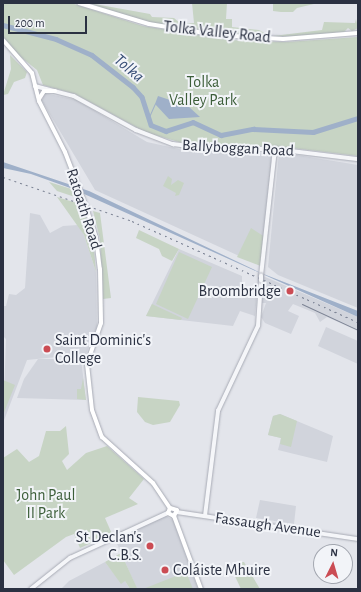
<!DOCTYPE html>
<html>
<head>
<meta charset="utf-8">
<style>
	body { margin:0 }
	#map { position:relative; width:361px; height:592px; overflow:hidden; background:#e3e5eb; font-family:"Alegreya Sans",sans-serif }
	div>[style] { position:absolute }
	.built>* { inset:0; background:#d1d4dc }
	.green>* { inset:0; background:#c7d4c4 }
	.water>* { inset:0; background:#9fb0c9 }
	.stream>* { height:1px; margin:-0.5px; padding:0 0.5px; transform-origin:0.5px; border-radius:0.5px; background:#9fb0c9 }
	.river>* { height:4.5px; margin:-2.25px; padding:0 2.25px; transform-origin:2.25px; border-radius:2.25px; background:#9fb0c9 }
	.roads { filter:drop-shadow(0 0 1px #a8abb5) drop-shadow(0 0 1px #a8abb5) }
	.minor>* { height:3.5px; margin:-1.75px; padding:0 1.75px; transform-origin:1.75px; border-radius:1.75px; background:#f5f6f9 }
	.major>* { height:4px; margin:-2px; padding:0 2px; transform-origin:2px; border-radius:2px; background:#fff }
	.tram>* { height:1px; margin:-0.5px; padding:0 0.5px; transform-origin:0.5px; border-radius:0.5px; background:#7c8394 }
	.rail>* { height:1px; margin-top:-0.5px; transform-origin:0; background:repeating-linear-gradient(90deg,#7c8394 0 2px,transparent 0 6px) }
	.bridges { filter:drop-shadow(0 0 1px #a8abb5) drop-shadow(0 0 1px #a8abb5) }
	.minor-bridge>* { height:3.5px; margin:-1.75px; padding:0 1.75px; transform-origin:1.75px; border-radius:1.75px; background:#f5f6f9 }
	.major-bridge>* { height:4px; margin:-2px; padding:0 2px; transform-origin:2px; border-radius:2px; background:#fff }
	.dots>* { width:11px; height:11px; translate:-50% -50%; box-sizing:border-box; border:2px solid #f2f4f8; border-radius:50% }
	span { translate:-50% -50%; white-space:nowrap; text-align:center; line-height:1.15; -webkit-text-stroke:4px #f2f4f8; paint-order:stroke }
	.street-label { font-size:16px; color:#2b3142 }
	.park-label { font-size:16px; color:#3c5e39 }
	.poi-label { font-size:16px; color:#2b3142 }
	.right { translate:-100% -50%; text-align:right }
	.left { translate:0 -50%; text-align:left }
	.water-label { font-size:17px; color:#364d75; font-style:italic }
	.frame { position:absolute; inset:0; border:4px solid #2b3142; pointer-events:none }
	.north { position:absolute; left:313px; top:544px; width:40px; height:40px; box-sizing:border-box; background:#f2f4f8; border:1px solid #a2a6af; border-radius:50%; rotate:5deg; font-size:11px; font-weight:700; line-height:16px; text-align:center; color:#2b3142 }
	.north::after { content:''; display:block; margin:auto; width:14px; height:18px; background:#cb4c54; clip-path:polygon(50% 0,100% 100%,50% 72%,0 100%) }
	.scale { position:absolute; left:8px; top:16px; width:79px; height:18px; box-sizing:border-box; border:2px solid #2b3142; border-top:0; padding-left:5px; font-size:12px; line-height:14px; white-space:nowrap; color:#2b3142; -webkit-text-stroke:3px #f2f4f8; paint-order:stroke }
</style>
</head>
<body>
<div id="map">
	<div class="built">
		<div style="clip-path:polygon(44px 93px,77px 100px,147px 142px,193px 152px,268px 153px,271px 156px,271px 183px,261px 266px,95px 190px,42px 101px)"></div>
		<div style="clip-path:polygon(279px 152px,358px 165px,358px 308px,278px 275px,268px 267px)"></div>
		<div style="clip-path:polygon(30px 213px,40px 215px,50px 233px,63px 226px,78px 225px,84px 235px,96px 272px,97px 327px,86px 354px,27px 360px,3px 423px,6px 339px,3px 336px,3px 306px,6px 306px,9px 294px,16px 295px,25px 288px)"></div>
		<div style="clip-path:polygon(179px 249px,242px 276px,242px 294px,257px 294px,255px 316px,240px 311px,233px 326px,146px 316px)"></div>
		<div style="clip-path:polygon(263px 276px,358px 317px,358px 331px,327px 317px,320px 322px,315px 313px,293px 304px,288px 311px,299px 316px,291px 334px,265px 323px,261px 317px,266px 303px,262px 303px)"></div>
		<div style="clip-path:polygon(326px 327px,358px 341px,358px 364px,318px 346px)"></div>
		<div style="clip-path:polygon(38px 359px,81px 359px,86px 400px,17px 398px,24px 379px)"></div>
		<div style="clip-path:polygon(280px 414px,333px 436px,327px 462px,278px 450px,281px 438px,268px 435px,273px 416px)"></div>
		<div style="clip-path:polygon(260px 500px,296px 506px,294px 524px,256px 518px)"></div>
		<div style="clip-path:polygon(166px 516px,173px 520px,198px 589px,137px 589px,115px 539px)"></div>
		<div style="clip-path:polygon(105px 562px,115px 575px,125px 581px,130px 589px,61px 589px,69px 581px)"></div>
	</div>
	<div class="green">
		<div style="clip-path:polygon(3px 3px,71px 3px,143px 26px,229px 40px,286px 42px,358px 37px,358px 156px,284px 147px,182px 143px,145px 132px,75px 94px,43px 85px,37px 70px,17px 54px,3px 36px)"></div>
		<div style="clip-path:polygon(89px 3px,150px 14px,152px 17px,174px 18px,181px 24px,194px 23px,192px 3px,227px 3px,226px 19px,232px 19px,232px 27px,259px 30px,270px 36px,257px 38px,149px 24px)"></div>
		<div style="clip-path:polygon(273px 3px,318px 3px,297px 8px,293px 12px,281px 12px,273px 11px)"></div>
		<div style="clip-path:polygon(356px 19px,358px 28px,352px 31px,348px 28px,344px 32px,296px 37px,273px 36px,322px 30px,324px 22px,355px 23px)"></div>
		<div style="clip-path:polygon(10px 55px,27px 72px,25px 78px,14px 82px,8px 94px,3px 95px,11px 69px)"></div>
		<div style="clip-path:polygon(168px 176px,172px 179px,171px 185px,178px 180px,184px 183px,179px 195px,175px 196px,176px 193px,163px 186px)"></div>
		<div style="clip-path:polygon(49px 182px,78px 191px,81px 199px,57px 191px)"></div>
		<div style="clip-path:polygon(57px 197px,80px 204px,84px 211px,93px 239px,96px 272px,84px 235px)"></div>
		<div style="clip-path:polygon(93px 211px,100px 213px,111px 298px,103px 299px,100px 239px)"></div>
		<div style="clip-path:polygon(251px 228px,265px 237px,261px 266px,237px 257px)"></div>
		<div style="clip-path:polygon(139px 230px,179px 249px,172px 261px,162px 256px,159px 249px,136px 238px)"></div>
		<div style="clip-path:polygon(179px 252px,212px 267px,188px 319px,156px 304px)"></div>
		<div style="clip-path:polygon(152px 304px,182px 318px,181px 320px,146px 316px)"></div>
		<div style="clip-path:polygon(83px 378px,86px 400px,77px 399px,77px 389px,81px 389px)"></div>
		<div style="clip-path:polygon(3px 380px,15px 385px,3px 415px)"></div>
		<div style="clip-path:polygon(138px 397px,179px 401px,180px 405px,170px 422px,153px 425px,145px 422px,137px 412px)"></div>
		<div style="clip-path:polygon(280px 414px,297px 421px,291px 447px,280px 444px,281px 438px,268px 435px,273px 416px)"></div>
		<div style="clip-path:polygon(66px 426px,69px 454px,62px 461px,67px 470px,86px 453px,107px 446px,144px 479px,129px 498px,138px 504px,105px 518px,112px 534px,80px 548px,74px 534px,66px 537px,14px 575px,3px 560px,3px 458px,17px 449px,29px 462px,39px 456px,46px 431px,60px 431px)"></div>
		<div style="clip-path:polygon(121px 553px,137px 588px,137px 589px,130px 589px,125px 581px,121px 584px,105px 562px)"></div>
		<div style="clip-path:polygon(238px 562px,244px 562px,260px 589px,241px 589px,233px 572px)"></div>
		<div style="clip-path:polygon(186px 572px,193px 589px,143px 589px)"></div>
	</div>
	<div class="water">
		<div style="clip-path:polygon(158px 96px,188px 106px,200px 117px,169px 119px,155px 104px)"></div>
		<div style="clip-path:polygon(3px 162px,89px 191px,261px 273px,358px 311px,358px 317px,73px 189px,31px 174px,3px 168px)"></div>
	</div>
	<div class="stream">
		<div style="left:148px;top:119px;width:17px;rotate:-66deg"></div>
	</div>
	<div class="river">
		<div style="left:3px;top:25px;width:55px;rotate:14.8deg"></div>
		<div style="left:56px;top:39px;width:39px;rotate:24deg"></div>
		<div style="left:92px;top:55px;width:52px;rotate:38deg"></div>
		<div style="left:133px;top:87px;width:13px;rotate:48deg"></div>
		<div style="left:142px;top:97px;width:29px;rotate:72deg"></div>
		<div style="left:151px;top:125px;width:16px;rotate:22deg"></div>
		<div style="left:166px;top:131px;width:28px;rotate:-18deg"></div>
		<div style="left:193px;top:122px;width:31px;rotate:25deg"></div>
		<div style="left:221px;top:135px;width:33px;rotate:-11deg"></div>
		<div style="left:253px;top:129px;width:60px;rotate:2.9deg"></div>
		<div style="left:313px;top:132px;width:47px;rotate:-17.3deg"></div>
	</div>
	<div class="roads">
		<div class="minor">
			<div style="left:35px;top:86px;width:40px;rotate:14.4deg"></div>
			<div style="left:74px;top:96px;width:71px;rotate:28.7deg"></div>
			<div style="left:136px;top:130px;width:40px;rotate:21deg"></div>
			<div style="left:173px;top:144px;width:40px;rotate:7.1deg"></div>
			<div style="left:213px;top:149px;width:62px"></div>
			<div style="left:275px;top:149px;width:84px;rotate:6.9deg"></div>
			<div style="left:261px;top:276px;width:128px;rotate:-83.7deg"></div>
			<div style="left:177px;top:512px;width:183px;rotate:8.5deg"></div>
			<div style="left:205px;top:516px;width:106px;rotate:-82.9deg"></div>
			<div style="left:218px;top:411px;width:94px;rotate:-64.8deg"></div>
			<div style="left:258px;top:326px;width:45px;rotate:-86.2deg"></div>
			<div style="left:31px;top:589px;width:50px;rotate:-38.5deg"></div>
			<div style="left:70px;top:558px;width:108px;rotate:-24.7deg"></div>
		</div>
		<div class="major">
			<div style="left:79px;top:3px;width:73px;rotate:16.7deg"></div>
			<div style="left:149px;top:24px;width:69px;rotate:9.2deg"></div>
			<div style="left:217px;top:35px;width:66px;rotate:3.5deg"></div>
			<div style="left:283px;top:39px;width:75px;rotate:-4.6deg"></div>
			<div style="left:3px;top:40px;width:44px;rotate:48.7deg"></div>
			<div style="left:32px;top:73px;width:29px;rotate:76deg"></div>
			<div style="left:39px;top:101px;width:57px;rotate:63deg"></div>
			<div style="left:65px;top:152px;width:39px;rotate:69deg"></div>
			<div style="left:39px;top:99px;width:9px;rotate:-58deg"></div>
			<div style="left:44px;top:91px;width:11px"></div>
			<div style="left:86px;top:207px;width:33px;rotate:72deg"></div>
			<div style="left:96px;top:238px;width:31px;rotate:83deg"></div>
			<div style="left:100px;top:269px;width:54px;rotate:88.9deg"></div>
			<div style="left:101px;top:323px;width:43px;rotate:108.9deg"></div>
			<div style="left:87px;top:364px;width:46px;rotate:83.8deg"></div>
			<div style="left:92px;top:410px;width:29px;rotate:70deg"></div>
			<div style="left:102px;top:437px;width:69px;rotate:42deg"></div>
			<div style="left:153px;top:483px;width:30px;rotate:56deg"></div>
			<div style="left:170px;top:508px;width:7px;rotate:16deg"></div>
			<div style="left:177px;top:510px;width:7px;rotate:117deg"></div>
			<div style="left:170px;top:508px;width:5px;rotate:112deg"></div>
			<div style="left:168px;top:513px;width:7px;rotate:27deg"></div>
			<div style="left:174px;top:516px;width:78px;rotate:69.7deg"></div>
		</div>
	</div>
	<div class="tram">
		<div style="left:302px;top:304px;width:62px;rotate:24.9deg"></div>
	</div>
	<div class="rail">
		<div style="left:3px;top:177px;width:136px;rotate:18.8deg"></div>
		<div style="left:132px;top:221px;width:248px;rotate:24.1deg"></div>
	</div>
	<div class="bridges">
		<div class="minor-bridge">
			<div style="left:261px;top:281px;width:5px;rotate:-90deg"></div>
		</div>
		<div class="major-bridge">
			<div style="left:79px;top:188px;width:20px;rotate:70deg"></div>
		</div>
	</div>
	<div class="dots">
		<div style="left:290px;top:291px;background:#cb4c54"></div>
		<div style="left:47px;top:349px;background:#cb4c54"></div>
		<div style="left:150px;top:546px;background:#cb4c54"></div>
		<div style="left:165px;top:570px;background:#cb4c54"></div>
	</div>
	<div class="street-label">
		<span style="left:217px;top:32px;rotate:6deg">Tolka Valley Road</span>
		<span style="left:238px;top:148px;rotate:3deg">Ballyboggan Road</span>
		<span style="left:84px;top:209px;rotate:72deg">Ratoath Road</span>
		<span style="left:268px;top:525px;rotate:8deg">Fassaugh Avenue</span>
	</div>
	<div class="park-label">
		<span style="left:203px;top:91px">Tolka<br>Valley Park</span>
		<span style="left:46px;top:504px">John Paul<br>II Park</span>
	</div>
	<div class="poi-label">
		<span class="right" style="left:281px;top:291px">Broombridge</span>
		<span class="left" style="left:55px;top:349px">Saint Dominic's<br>College</span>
		<span class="right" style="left:142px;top:546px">St Declan's<br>C.B.S.</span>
		<span class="left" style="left:173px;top:570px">Coláiste Mhuire</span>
	</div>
	<div class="water-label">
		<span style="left:129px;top:68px;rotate:40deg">Tolka</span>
	</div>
	<div class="frame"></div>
	<div class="north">N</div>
	<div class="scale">200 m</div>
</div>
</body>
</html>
